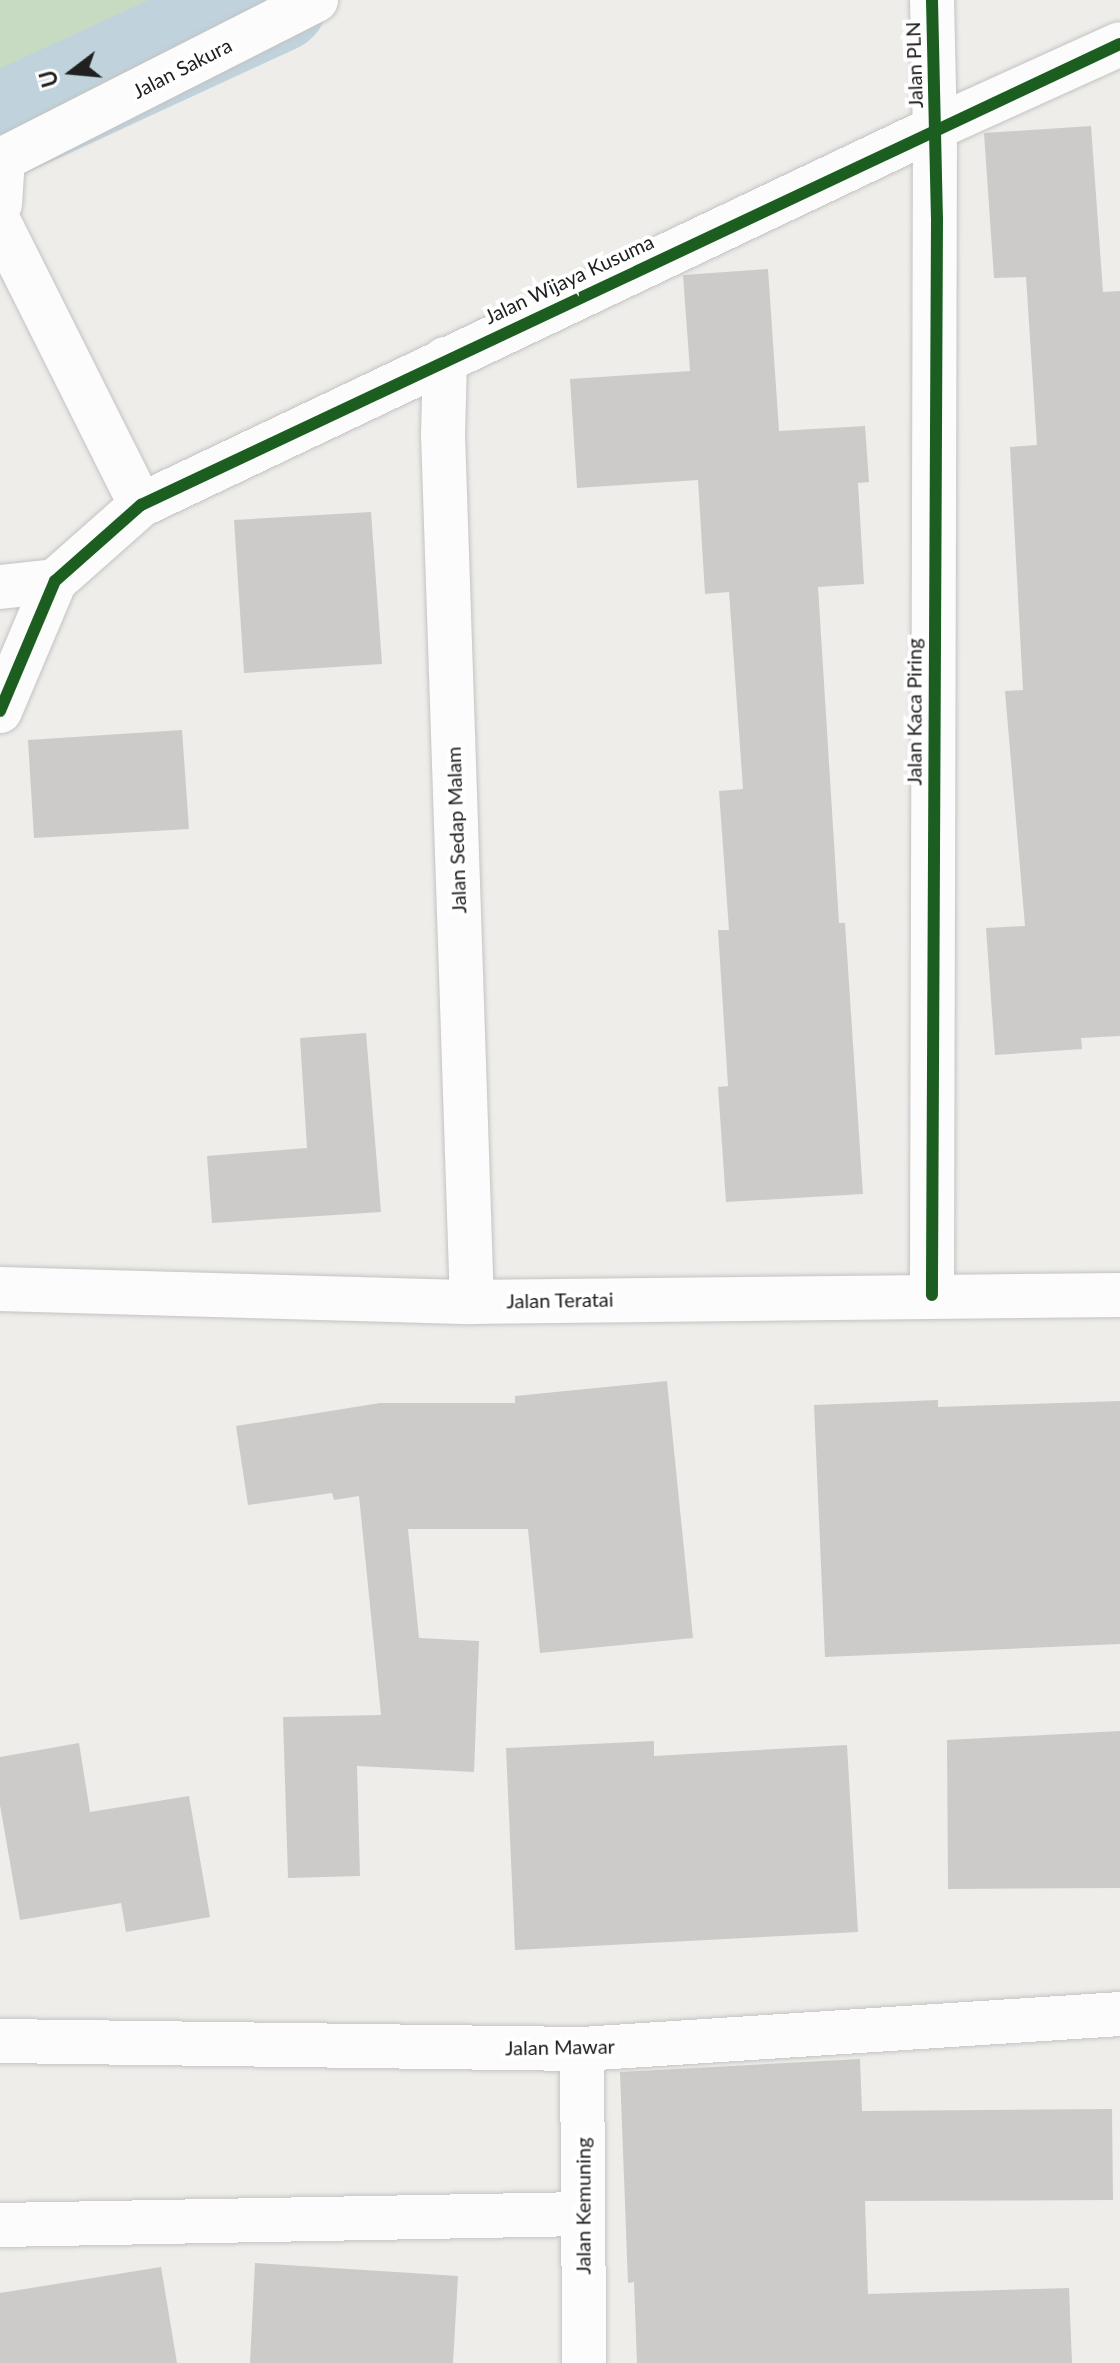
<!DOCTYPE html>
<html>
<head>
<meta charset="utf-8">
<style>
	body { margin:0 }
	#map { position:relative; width:1120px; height:2363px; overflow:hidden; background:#eeedea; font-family:Lato,sans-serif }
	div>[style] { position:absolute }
	.forest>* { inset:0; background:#c7dac2 }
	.river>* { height:106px; margin:-53px; padding:0 53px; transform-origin:53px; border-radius:53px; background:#c0d3dd }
	.building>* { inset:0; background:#cccbc9 }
	.roads { filter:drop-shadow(0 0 2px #c4c3c2) drop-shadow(0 0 2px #c4c3c2) }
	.minor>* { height:44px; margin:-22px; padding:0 22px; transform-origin:22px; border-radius:22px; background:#fcfcfc }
	.tertiary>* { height:44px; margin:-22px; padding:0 22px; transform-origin:22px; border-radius:22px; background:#fcfcfc }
	.cycleway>* { height:12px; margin:-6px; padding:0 6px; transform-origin:6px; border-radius:6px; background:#1b5e20 }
	span { translate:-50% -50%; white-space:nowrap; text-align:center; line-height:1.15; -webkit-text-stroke:8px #fff; paint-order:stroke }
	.street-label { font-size:20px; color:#202020 }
	.north { position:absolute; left:32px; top:32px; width:80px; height:80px; -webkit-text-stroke:6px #fff; paint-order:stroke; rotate:254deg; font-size:22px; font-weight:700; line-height:32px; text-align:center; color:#202020 }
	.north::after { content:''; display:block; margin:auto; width:28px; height:36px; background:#202020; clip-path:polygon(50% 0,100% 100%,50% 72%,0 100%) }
</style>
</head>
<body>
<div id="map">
	<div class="forest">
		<div style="clip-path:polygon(0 0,228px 0,228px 1px,0 94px)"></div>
	</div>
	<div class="river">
		<div style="left:0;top:127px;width:303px;rotate:-24.8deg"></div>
	</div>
	<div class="building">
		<div style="clip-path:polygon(1091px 126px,1103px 292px,1120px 291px,1120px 1036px,1081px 1038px,1082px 1049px,995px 1055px,986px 928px,1025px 926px,1005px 691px,1023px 690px,1010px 447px,1037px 445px,1026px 277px,994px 278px,984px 133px)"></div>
		<div style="clip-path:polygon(768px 269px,779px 431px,865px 426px,869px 482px,858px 483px,864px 584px,818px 587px,839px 923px,845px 923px,863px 1194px,726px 1202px,718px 1087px,728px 1086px,718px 930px,729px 930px,719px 791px,743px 789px,729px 592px,705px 594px,698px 480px,577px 488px,570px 379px,690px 371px,683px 275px)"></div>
		<div style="clip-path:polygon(371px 512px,382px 664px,244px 673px,234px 520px)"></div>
		<div style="clip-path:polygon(182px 730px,189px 829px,34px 838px,28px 740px)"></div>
		<div style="clip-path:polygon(366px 1033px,381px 1212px,212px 1223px,207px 1156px,307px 1148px,300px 1038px)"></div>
		<div style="clip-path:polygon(667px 1381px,693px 1638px,540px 1653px,528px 1529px,408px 1529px,419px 1638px,479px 1641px,474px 1772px,357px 1766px,360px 1876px,288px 1878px,283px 1717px,381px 1715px,359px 1496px,334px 1500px,332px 1493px,248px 1505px,236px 1426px,380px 1403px,515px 1403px,515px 1396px)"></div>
		<div style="clip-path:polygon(938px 1400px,938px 1407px,1120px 1401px,1120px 1644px,825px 1657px,814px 1405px)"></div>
		<div style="clip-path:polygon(1120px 1731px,1120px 1888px,948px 1889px,947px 1740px)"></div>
		<div style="clip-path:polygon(654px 1741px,654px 1756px,847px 1745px,858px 1932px,515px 1950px,506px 1748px)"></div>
		<div style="clip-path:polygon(79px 1743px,90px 1812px,189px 1796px,210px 1917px,126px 1932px,121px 1903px,20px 1920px,0 1805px,0 1757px)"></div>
		<div style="clip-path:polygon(860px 2059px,862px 2111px,1112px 2109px,1113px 2200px,865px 2201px,868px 2294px,1069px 2288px,1072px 2363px,637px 2363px,634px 2282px,628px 2283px,620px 2072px)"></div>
		<div style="clip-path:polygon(255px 2263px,458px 2276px,453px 2363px,250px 2363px)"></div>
		<div style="clip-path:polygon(161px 2267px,177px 2363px,0 2363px,0 2293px)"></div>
	</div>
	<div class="roads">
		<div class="minor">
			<div style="left:0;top:204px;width:45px;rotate:-86.2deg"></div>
			<div style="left:3px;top:159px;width:351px;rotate:-26.9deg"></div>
			<div style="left:0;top:224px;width:314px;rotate:63.4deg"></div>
			<div style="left:445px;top:359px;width:75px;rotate:91.5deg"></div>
			<div style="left:443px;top:434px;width:868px;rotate:88.09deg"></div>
			<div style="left:0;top:587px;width:55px;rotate:-6.2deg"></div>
			<div style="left:0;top:711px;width:141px;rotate:-67.1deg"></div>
			<div style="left:55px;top:581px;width:115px;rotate:-41.5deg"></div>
			<div style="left:141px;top:505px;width:879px;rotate:-25.4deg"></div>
			<div style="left:935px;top:128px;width:1167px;rotate:90.15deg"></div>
			<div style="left:0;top:1289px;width:472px;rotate:1.6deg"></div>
			<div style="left:472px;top:1302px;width:648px;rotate:-0.62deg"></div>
			<div style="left:0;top:2041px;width:582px;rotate:0.79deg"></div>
			<div style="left:582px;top:2049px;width:539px;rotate:-3.72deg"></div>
			<div style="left:582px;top:2049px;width:314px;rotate:89.6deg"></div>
			<div style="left:0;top:2225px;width:583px;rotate:-1.08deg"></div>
		</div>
		<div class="tertiary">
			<div style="left:932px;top:0;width:128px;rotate:88.7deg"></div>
			<div style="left:935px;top:128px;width:203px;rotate:-24.4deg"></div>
		</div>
	</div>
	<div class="cycleway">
		<div style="left:932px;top:0;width:218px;rotate:88.7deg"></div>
		<div style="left:937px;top:218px;width:1077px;rotate:90.27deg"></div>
		<div style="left:0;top:711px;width:141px;rotate:-67.1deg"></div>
		<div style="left:55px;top:581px;width:115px;rotate:-41.5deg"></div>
		<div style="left:141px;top:505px;width:1082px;rotate:-25.22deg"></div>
	</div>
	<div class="street-label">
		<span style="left:914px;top:65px;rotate:-92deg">Jalan PLN</span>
		<span style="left:182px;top:68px;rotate:-27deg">Jalan Sakura</span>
		<span style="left:569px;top:279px;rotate:-25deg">Jalan Wijaya Kusuma</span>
		<span style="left:914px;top:712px;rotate:-90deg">Jalan Kaca Piring</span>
		<span style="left:456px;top:830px;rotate:-92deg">Jalan Sedap Malam</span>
		<span style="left:560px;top:1300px;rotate:-1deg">Jalan Teratai</span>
		<span style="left:560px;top:2047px;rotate:-1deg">Jalan Mawar</span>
		<span style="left:583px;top:2206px;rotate:-90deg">Jalan Kemuning</span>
	</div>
	<div class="north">U</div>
</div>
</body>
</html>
